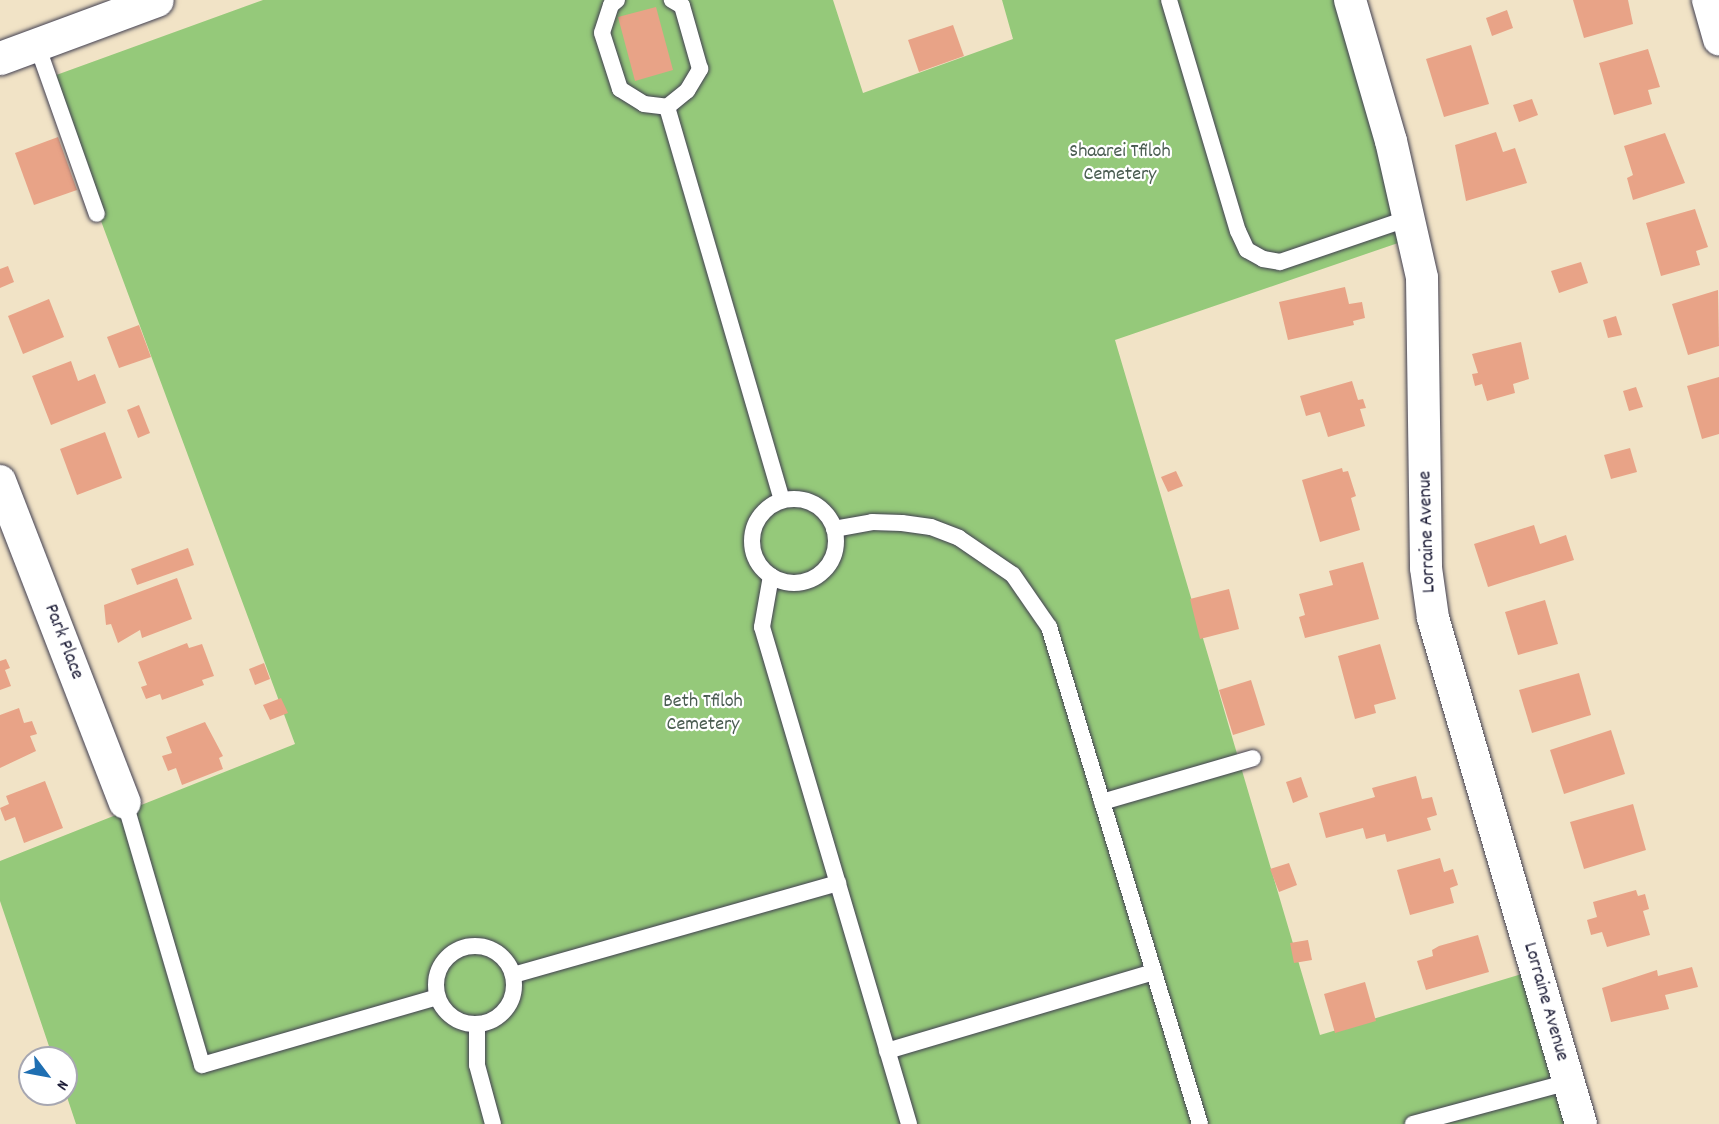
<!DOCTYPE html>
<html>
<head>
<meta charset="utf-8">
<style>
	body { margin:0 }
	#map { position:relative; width:1719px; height:1124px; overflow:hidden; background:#f1e3c6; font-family:Dekko,sans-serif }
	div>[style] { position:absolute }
	.green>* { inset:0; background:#95c97a }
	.building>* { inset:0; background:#e8a387 }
	.roads { filter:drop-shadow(0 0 2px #413f50) drop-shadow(0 0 2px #413f50) }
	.service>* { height:16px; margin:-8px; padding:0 8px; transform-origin:8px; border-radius:8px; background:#fff }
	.service>.ring { margin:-8px; padding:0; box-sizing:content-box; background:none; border:16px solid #fff; border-radius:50% }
	.minor>* { height:32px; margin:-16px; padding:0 16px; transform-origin:16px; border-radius:16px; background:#fff }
	.secondary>* { height:33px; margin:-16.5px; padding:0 16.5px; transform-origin:16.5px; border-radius:16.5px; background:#fff }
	span { translate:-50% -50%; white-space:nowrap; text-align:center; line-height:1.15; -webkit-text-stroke:4.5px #fff; paint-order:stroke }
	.park-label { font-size:20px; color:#4a5c51 }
	.street-label { font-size:20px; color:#22223b }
	.north { position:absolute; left:18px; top:1046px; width:60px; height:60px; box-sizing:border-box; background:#fff; border:2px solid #a7a7b1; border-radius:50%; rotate:122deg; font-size:16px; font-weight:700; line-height:24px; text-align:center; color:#22223b }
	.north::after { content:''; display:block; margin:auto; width:21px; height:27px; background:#1f6fb2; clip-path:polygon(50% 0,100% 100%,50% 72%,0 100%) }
</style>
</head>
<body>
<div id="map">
	<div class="green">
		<div style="clip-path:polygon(263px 0,833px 0,863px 93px,1013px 39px,1002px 0,1338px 0,1379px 141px,1401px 242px,1115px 340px,1320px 1035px,1525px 973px,1566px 1124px,76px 1124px,66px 1094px,66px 1058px,53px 1058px,0 901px,0 861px,295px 744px,48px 78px)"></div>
	</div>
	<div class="building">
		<div style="clip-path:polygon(1573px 0,1628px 0,1633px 24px,1584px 38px)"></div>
		<div style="clip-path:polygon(656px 7px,673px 70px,635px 81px,618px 17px)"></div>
		<div style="clip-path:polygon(1507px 10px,1513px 28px,1492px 36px,1486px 18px)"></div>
		<div style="clip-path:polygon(953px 25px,964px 56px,919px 72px,908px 40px)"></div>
		<div style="clip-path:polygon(1471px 45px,1489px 104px,1444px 117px,1426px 59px)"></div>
		<div style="clip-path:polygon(1648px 49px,1660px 87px,1648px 90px,1652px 104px,1614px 115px,1599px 63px)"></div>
		<div style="clip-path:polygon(1532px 99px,1538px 115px,1519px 122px,1513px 105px)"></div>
		<div style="clip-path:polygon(1496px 132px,1503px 152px,1515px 148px,1527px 183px,1466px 201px,1455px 145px)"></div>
		<div style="clip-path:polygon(1665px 133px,1685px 183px,1633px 200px,1627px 178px,1633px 175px,1624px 146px)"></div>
		<div style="clip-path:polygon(58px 137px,77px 190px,34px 205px,15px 153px)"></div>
		<div style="clip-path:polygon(1695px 209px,1708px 247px,1696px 251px,1700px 265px,1661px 276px,1646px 223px)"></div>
		<div style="clip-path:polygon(1581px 262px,1588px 283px,1559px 293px,1551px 271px)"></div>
		<div style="clip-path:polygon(8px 266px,14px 282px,0 288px,0 269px)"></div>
		<div style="clip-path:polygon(1345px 287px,1349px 304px,1362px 302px,1365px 318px,1353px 321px,1354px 325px,1288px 340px,1279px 302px)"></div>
		<div style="clip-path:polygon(1718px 290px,1719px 346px,1688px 355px,1672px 304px)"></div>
		<div style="clip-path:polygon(49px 299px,64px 337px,23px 354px,8px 316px)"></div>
		<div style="clip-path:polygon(1616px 316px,1622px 335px,1608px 338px,1603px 320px)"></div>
		<div style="clip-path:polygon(139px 325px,151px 357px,119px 368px,107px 337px)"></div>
		<div style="clip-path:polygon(1521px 342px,1529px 379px,1513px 384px,1515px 393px,1487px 401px,1482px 384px,1475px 386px,1472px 374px,1478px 373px,1472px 354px)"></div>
		<div style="clip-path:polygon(71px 361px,78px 381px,95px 374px,106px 403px,51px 425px,32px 376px)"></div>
		<div style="clip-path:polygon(1719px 377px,1719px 434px,1702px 439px,1687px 386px)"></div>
		<div style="clip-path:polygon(1352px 381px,1358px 400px,1363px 399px,1366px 408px,1360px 409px,1365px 426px,1328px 437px,1320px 412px,1306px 416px,1300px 396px)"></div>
		<div style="clip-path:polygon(1636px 387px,1643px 407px,1629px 411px,1623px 391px)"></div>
		<div style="clip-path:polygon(139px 405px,150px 433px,138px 438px,127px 410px)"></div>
		<div style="clip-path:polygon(105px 432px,122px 478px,77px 495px,60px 449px)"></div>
		<div style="clip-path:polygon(1630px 448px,1637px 472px,1611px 479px,1604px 455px)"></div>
		<div style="clip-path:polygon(1342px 468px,1343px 472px,1348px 471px,1356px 496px,1351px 498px,1360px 530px,1320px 542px,1302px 480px)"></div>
		<div style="clip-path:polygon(1176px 471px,1183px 486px,1168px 492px,1161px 477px)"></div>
		<div style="clip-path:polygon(1534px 525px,1540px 544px,1566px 535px,1574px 560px,1488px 587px,1474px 544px)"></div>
		<div style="clip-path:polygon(188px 548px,194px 565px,137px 585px,131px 569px)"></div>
		<div style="clip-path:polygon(1363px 562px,1379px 619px,1305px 638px,1299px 617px,1305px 615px,1299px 594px,1333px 585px,1329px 571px)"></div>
		<div style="clip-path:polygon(177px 578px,192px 619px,142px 638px,140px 630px,118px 643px,111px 624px,106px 625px,104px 605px)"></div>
		<div style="clip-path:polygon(1229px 589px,1239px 629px,1200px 639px,1190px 599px)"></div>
		<div style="clip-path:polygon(1545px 600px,1558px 644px,1518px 655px,1505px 612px)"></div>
		<div style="clip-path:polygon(187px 643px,189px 648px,202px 644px,214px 676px,202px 680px,204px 685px,162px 700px,160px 694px,146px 699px,141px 687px,147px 685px,138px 662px)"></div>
		<div style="clip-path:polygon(1380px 644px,1396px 699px,1374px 705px,1376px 713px,1355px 719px,1338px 656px)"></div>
		<div style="clip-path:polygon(6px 659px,10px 668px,5px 670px,11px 686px,0 690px,0 661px)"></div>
		<div style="clip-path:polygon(264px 663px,270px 679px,255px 685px,249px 669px)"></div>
		<div style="clip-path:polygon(1579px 673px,1591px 715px,1532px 733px,1519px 690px)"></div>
		<div style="clip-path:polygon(1251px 680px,1265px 725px,1233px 735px,1219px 690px)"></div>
		<div style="clip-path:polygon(281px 698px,288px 713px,270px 720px,263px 705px)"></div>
		<div style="clip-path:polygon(19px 708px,24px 723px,32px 721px,37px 734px,30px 736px,36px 751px,0 768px,0 715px)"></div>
		<div style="clip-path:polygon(205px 722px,223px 756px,219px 758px,223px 769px,182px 785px,176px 768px,168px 771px,162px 756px,172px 753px,166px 737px)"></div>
		<div style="clip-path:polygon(1611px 730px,1625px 774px,1564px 794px,1550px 750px)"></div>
		<div style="clip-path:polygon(1416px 776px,1422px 799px,1432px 797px,1437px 815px,1427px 818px,1431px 830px,1387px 842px,1385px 834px,1366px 839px,1363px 828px,1326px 838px,1319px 813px,1375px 797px,1372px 788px)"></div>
		<div style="clip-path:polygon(1301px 777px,1308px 797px,1293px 803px,1286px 782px)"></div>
		<div style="clip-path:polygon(45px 781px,63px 828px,24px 843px,15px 817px,5px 821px,0 808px,9px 804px,6px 796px)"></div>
		<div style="clip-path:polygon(1633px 804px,1646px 850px,1584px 869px,1570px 822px)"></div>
		<div style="clip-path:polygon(1440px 858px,1444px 872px,1453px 869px,1458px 885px,1450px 888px,1454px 903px,1410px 915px,1397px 870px)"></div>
		<div style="clip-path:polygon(1289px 863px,1297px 885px,1279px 892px,1270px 869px)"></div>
		<div style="clip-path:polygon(1636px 890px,1638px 896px,1645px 894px,1649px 909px,1643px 911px,1650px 935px,1607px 947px,1602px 932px,1591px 935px,1587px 920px,1597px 917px,1593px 902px)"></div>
		<div style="clip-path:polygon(1478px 935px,1489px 972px,1426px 990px,1417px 961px,1433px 956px,1432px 950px,1439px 946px)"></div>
		<div style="clip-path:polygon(1308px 940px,1312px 960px,1294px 963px,1290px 943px)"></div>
		<div style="clip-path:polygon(1692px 967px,1698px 987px,1665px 995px,1669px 1009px,1611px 1022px,1602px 988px,1657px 970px,1658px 976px)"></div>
		<div style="clip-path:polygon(1365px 982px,1376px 1021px,1335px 1033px,1324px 994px)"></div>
	</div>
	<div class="roads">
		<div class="service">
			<div style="left:617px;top:0;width:8px;rotate:140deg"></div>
			<div style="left:611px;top:5px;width:29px;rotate:108deg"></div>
			<div style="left:602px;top:33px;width:59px;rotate:72.2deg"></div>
			<div style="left:620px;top:89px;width:28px;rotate:32deg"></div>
			<div style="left:644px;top:104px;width:23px;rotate:7deg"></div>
			<div style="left:667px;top:107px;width:26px;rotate:-39deg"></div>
			<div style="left:687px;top:91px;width:26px;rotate:-59deg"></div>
			<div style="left:700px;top:69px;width:66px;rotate:-105.9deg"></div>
			<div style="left:682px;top:6px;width:12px;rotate:-149deg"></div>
			<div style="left:1169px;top:0;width:241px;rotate:73.4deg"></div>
			<div style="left:1238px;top:231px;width:21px;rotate:65deg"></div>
			<div style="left:1247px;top:250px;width:18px;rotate:29deg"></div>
			<div style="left:1263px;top:259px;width:17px;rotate:10deg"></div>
			<div style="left:1280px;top:262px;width:136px;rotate:-18.8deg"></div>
			<div style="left:37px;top:45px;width:179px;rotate:70.5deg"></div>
			<div style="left:667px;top:107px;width:409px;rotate:73.7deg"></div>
			<div class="ring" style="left:752px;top:499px;width:68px;height:68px"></div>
			<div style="left:834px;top:529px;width:39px;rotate:-10deg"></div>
			<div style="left:872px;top:522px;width:30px;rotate:2deg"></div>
			<div style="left:902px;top:523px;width:29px;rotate:8deg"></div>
			<div style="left:931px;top:527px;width:30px;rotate:21deg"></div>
			<div style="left:959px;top:538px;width:65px;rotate:34.4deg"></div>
			<div style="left:1013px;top:575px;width:63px;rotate:55.3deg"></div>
			<div style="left:1049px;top:627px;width:519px;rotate:73.1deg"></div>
			<div style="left:771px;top:576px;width:52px;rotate:100deg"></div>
			<div style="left:762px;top:627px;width:518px;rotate:73.52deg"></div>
			<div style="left:1102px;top:802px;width:157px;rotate:-16.2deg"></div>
			<div style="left:125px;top:803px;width:273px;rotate:73.6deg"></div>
			<div style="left:202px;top:1065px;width:245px;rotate:-16.1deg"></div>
			<div class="ring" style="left:436px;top:946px;width:62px;height:62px"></div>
			<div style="left:513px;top:975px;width:338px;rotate:-15.8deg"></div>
			<div style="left:477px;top:1024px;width:41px;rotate:90deg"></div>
			<div style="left:477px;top:1065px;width:61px;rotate:74.8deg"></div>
			<div style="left:887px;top:1051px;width:278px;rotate:-16.5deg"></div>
			<div style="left:1413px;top:1124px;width:162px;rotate:-15.1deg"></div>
		</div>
		<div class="minor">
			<div style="left:1350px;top:0;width:147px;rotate:73.8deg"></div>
			<div style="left:1391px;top:141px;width:140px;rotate:77.2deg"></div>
			<div style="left:1422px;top:278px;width:290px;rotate:89.2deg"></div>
			<div style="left:1426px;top:568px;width:50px;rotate:82deg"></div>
			<div style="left:1433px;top:618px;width:527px;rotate:73.7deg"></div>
			<div style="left:1708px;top:0;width:41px;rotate:74.2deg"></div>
			<div style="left:0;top:481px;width:345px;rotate:68.8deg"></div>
		</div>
		<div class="secondary">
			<div style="left:0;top:58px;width:167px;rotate:-20.3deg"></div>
		</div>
	</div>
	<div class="park-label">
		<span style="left:1120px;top:164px">Shaarei Tfiloh<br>Cemetery</span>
		<span style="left:703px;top:714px">Beth Tfiloh<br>Cemetery</span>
	</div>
	<div class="street-label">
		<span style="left:1428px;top:532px;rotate:-92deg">Lorraine Avenue</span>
		<span style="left:63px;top:642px;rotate:69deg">Park Place</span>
		<span style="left:1545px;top:1002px;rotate:74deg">Lorraine Avenue</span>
	</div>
	<div class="north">N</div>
</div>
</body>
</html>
